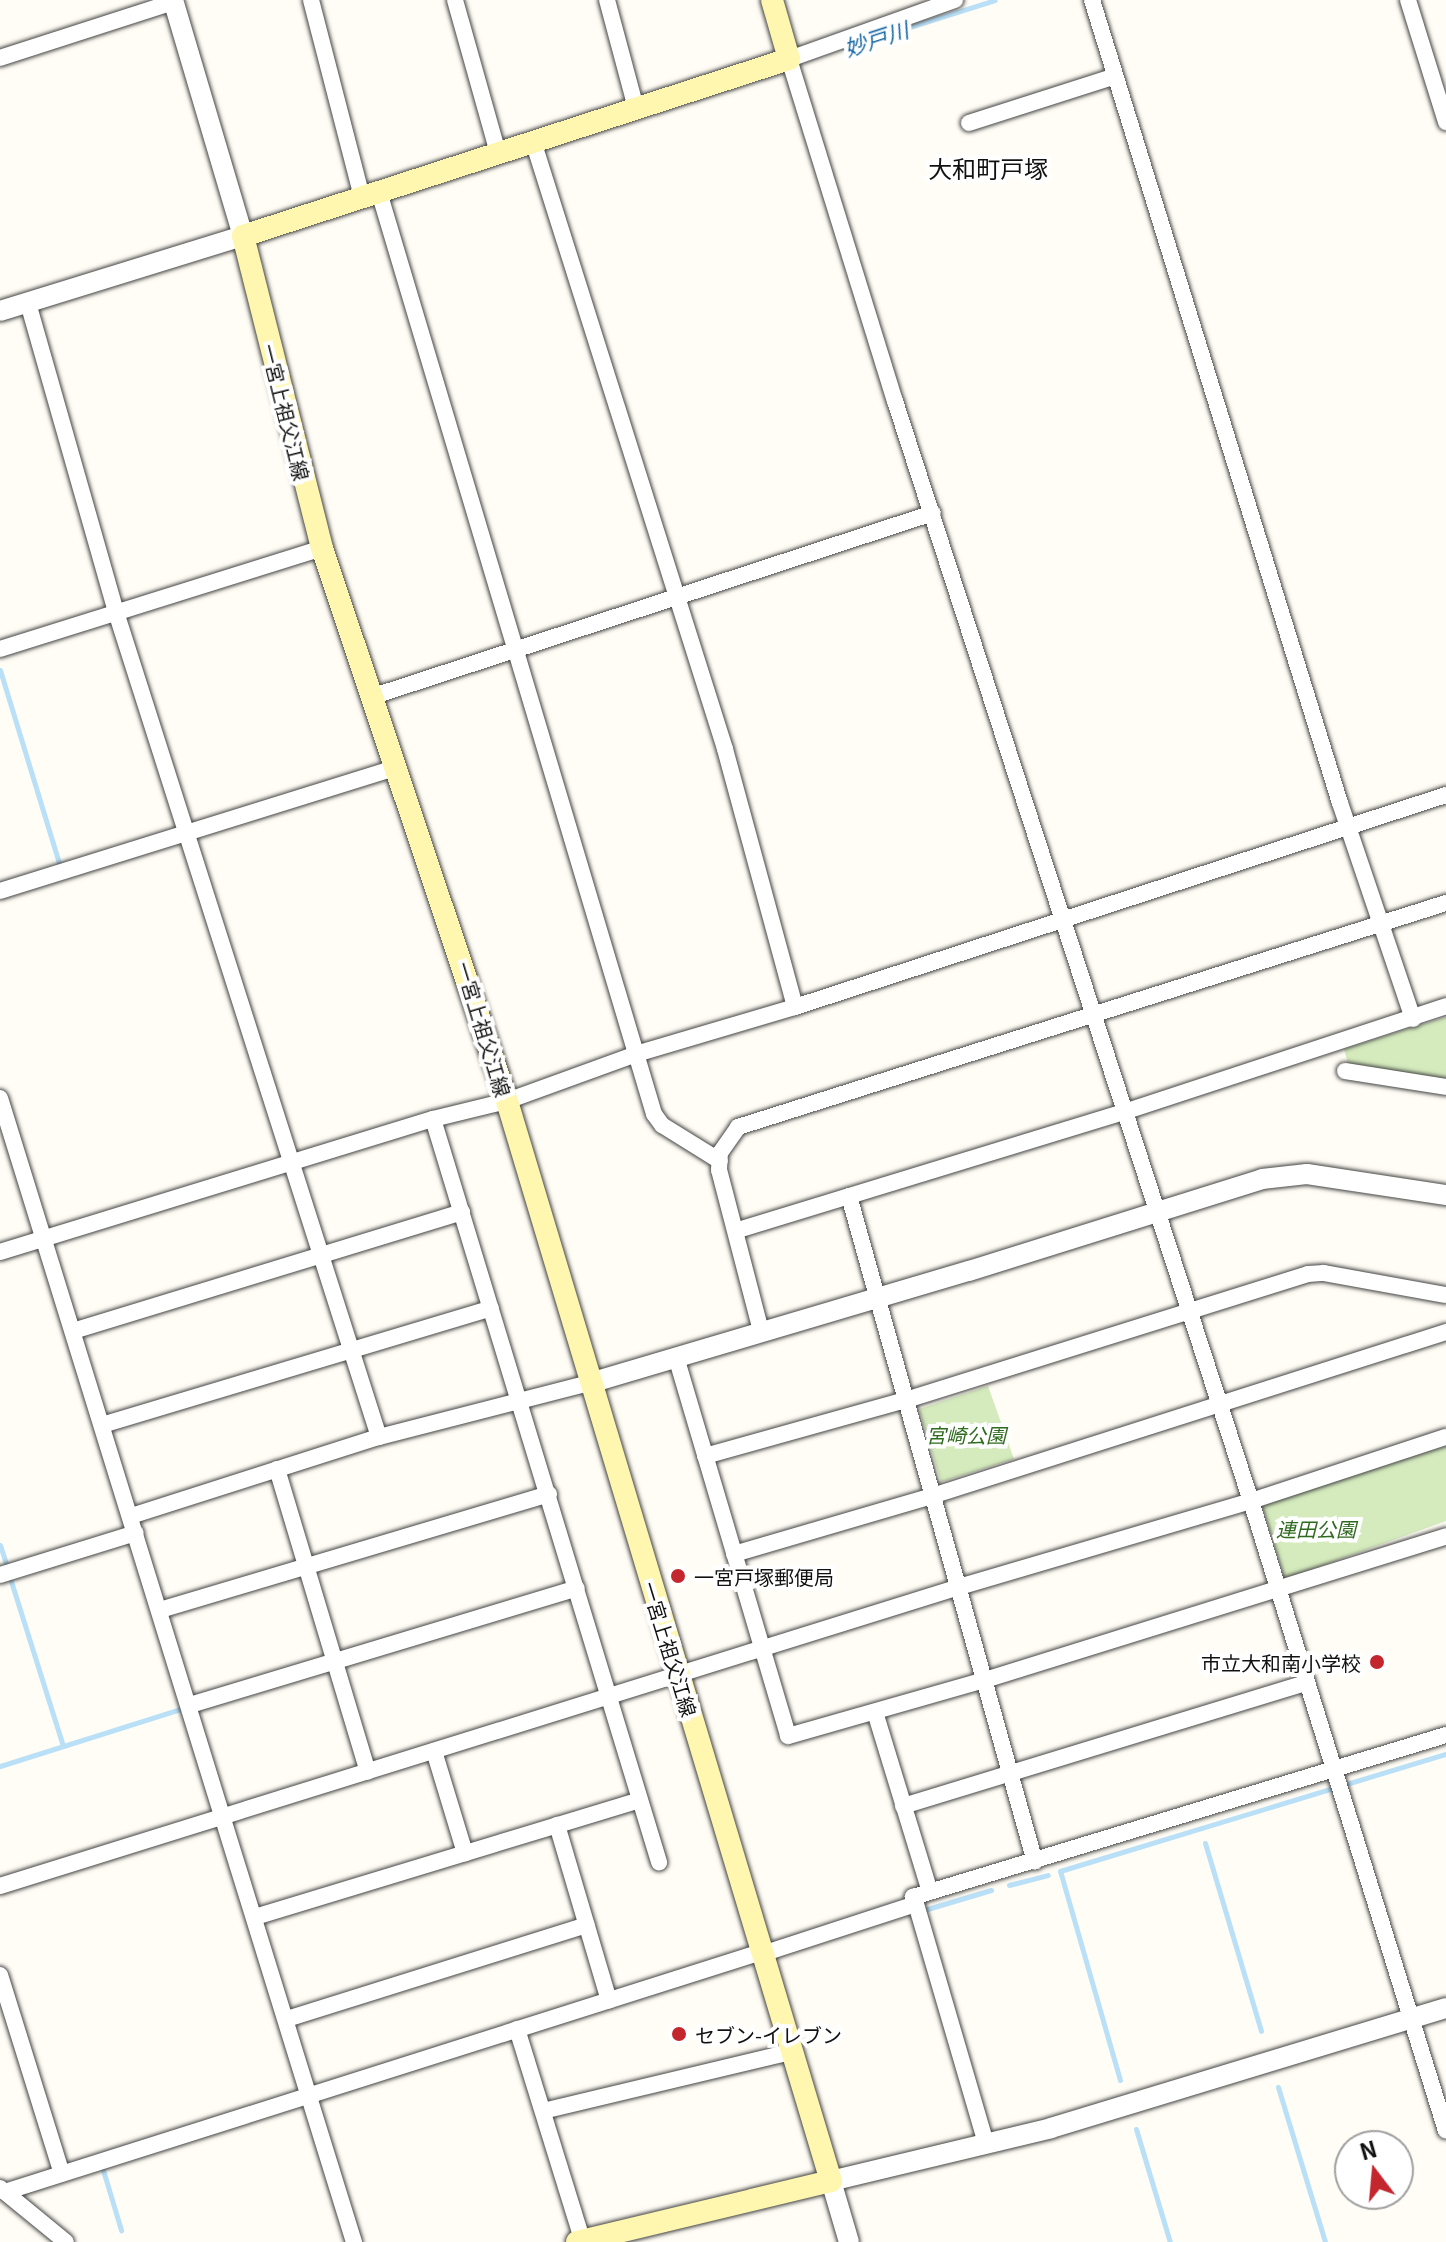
<!DOCTYPE html>
<html>
<head>
<meta charset="utf-8">
<style>
	body { margin:0 }
	#map { position:relative; width:1446px; height:2242px; overflow:hidden; background:#fffdf5; font-family:Georgia,"Noto Sans JP",serif }
	div>[style] { position:absolute }
	.green>* { inset:0; background:#d5ebbd }
	.stream>* { height:5px; margin:-2.5px; padding:0 2.5px; transform-origin:2.5px; border-radius:2.5px; background:#b9e0f7 }
	.roads { filter:drop-shadow(0 0 2px #444) drop-shadow(0 0 2px #444) }
	.minor>* { height:16px; margin:-8px; padding:0 8px; transform-origin:8px; border-radius:8px; background:#fff }
	.tertiary>* { height:20px; margin:-10px; padding:0 10px; transform-origin:10px; border-radius:10px; background:#fff }
	.secondary>* { height:22px; margin:-11px; padding:0 11px; transform-origin:11px; border-radius:11px; background:#fff6b0 }
	.dots>* { width:22px; height:22px; translate:-50% -50%; box-sizing:border-box; border:4px solid #fff; border-radius:50% }
	span { translate:-50% -50%; white-space:nowrap; text-align:center; line-height:1.15; -webkit-text-stroke:8px #fff; paint-order:stroke }
	.street-label { font-size:20px; color:#111 }
	.park-label { font-size:20px; color:#2f6b1f; font-style:italic }
	.poi-label { font-size:20px; color:#111 }
	.left { translate:0 -50%; text-align:left }
	.right { translate:-100% -50%; text-align:right }
	.water-label { font-size:22px; color:#1768a6; font-style:italic }
	.quarter-label { font-size:24px; color:#111 }
	.north { position:absolute; left:1334px; top:2130px; width:80px; height:80px; box-sizing:border-box; background:#fff; border:2px solid #a0a0a0; border-radius:50%; rotate:344deg; font-size:22px; font-weight:700; line-height:32px; text-align:center; color:#111 }
	.north::after { content:''; display:block; margin:auto; width:28px; height:36px; background:#c4262e; clip-path:polygon(50% 0,100% 100%,50% 72%,0 100%) }
</style>
</head>
<body>
<div id="map">
	<div class="green">
		<div style="clip-path:polygon(1446px 1017px,1446px 1079px,1348px 1064px,1344px 1049px)"></div>
		<div style="clip-path:polygon(988px 1386px,1014px 1459px,941px 1482px,919px 1409px)"></div>
		<div style="clip-path:polygon(1446px 1446px,1446px 1521px,1285px 1579px,1262px 1505px)"></div>
	</div>
	<div class="stream">
		<div style="left:843px;top:48px;width:159px;rotate:-17.5deg"></div>
		<div style="left:0;top:670px;width:202px;rotate:73deg"></div>
		<div style="left:0;top:1545px;width:22px;rotate:72deg"></div>
		<div style="left:10px;top:1578px;width:176px;rotate:72.5deg"></div>
		<div style="left:0;top:1766px;width:193px;rotate:-17.5deg"></div>
		<div style="left:1205px;top:1843px;width:196px;rotate:73.4deg"></div>
		<div style="left:1009px;top:1885px;width:40px;rotate:-14.4deg"></div>
		<div style="left:924px;top:1910px;width:70px;rotate:-16.6deg"></div>
		<div style="left:1120px;top:2080px;width:217px;rotate:-106deg"></div>
		<div style="left:1060px;top:1871px;width:403px;rotate:-16.9deg"></div>
		<div style="left:1278px;top:2087px;width:162px;rotate:73.1deg"></div>
		<div style="left:1136px;top:2129px;width:118px;rotate:73.3deg"></div>
		<div style="left:103px;top:2170px;width:63px;rotate:73.3deg"></div>
	</div>
	<div class="roads">
		<div class="minor">
			<div style="left:311px;top:0;width:203px;rotate:75.5deg"></div>
			<div style="left:455px;top:0;width:159px;rotate:74.3deg"></div>
			<div style="left:607px;top:0;width:112px;rotate:75deg"></div>
			<div style="left:955px;top:0;width:176px;rotate:160.4deg"></div>
			<div style="left:789px;top:59px;width:358px;rotate:72.8deg"></div>
			<div style="left:895px;top:401px;width:1156px;rotate:72.07deg"></div>
			<div style="left:1251px;top:1501px;width:659px;rotate:72.8deg"></div>
			<div style="left:1092px;top:0;width:840px;rotate:72.84deg"></div>
			<div style="left:1340px;top:803px;width:228px;rotate:71.3deg"></div>
			<div style="left:1408px;top:0;width:128px;rotate:72.7deg"></div>
			<div style="left:0;top:58px;width:182px;rotate:-17.9deg"></div>
			<div style="left:969px;top:123px;width:153px;rotate:-17.8deg"></div>
			<div style="left:533px;top:141px;width:638px;rotate:72.47deg"></div>
			<div style="left:725px;top:749px;width:267px;rotate:74.8deg"></div>
			<div style="left:379px;top:192px;width:962px;rotate:73.39deg"></div>
			<div style="left:654px;top:1114px;width:14px;rotate:54deg"></div>
			<div style="left:662px;top:1125px;width:68px;rotate:31.8deg"></div>
			<div style="left:28px;top:303px;width:321px;rotate:74.1deg"></div>
			<div style="left:116px;top:612px;width:866px;rotate:72.32deg"></div>
			<div style="left:0;top:649px;width:337px;rotate:-17.4deg"></div>
			<div style="left:371px;top:697px;width:591px;rotate:-18.13deg"></div>
			<div style="left:0;top:891px;width:416px;rotate:-17.3deg"></div>
			<div style="left:1345px;top:1071px;width:102px;rotate:9deg"></div>
			<div style="left:0;top:1098px;width:1198px;rotate:72.81deg"></div>
			<div style="left:433px;top:1119px;width:777px;rotate:73.08deg"></div>
			<div style="left:849px;top:1196px;width:691px;rotate:74.4deg"></div>
			<div style="left:738px;top:1230px;width:407px;rotate:-17deg"></div>
			<div style="left:1127px;top:1111px;width:336px;rotate:-18.2deg"></div>
			<div style="left:0;top:1252px;width:453px;rotate:-17.1deg"></div>
			<div style="left:433px;top:1119px;width:76px;rotate:-13.7deg"></div>
			<div style="left:507px;top:1101px;width:137px;rotate:-20deg"></div>
			<div style="left:636px;top:1054px;width:166px;rotate:-16.5deg"></div>
			<div style="left:795px;top:1007px;width:685px;rotate:-18.04deg"></div>
			<div style="left:73px;top:1331px;width:407px;rotate:-17deg"></div>
			<div style="left:761px;top:1331px;width:166px;rotate:-104.6deg"></div>
			<div style="left:719px;top:1170px;width:17px;rotate:-87deg"></div>
			<div style="left:720px;top:1153px;width:32px;rotate:-55deg"></div>
			<div style="left:738px;top:1127px;width:743px;rotate:-17.56deg"></div>
			<div style="left:676px;top:1357px;width:395px;rotate:73.5deg"></div>
			<div style="left:788px;top:1736px;width:205px;rotate:-15.9deg"></div>
			<div style="left:985px;top:1680px;width:483px;rotate:-17.3deg"></div>
			<div style="left:102px;top:1425px;width:406px;rotate:-16.7deg"></div>
			<div style="left:705px;top:1456px;width:209px;rotate:-15.6deg"></div>
			<div style="left:906px;top:1400px;width:421px;rotate:-17.4deg"></div>
			<div style="left:1308px;top:1274px;width:16px;rotate:-4deg"></div>
			<div style="left:1324px;top:1273px;width:123px;rotate:10.3deg"></div>
			<div style="left:277px;top:1469px;width:316px;rotate:73.3deg"></div>
			<div style="left:131px;top:1516px;width:260px;rotate:-17.7deg"></div>
			<div style="left:379px;top:1437px;width:218px;rotate:-14.4deg"></div>
			<div style="left:734px;top:1554px;width:206px;rotate:-16.3deg"></div>
			<div style="left:932px;top:1496px;width:540px;rotate:-17.7deg"></div>
			<div style="left:0;top:1575px;width:142px;rotate:-17.2deg"></div>
			<div style="left:160px;top:1610px;width:406px;rotate:-16.6deg"></div>
			<div style="left:190px;top:1705px;width:404px;rotate:-16.8deg"></div>
			<div style="left:875px;top:1712px;width:188px;rotate:73deg"></div>
			<div style="left:434px;top:1751px;width:107px;rotate:73.1deg"></div>
			<div style="left:903px;top:1806px;width:421px;rotate:-17deg"></div>
			<div style="left:557px;top:1825px;width:183px;rotate:73.5deg"></div>
			<div style="left:0;top:1886px;width:1005px;rotate:-17.32deg"></div>
			<div style="left:959px;top:1587px;width:304px;rotate:-16.4deg"></div>
			<div style="left:1251px;top:1501px;width:205px;rotate:-18.2deg"></div>
			<div style="left:916px;top:1904px;width:249px;rotate:73.7deg"></div>
			<div style="left:255px;top:1917px;width:402px;rotate:-16.9deg"></div>
			<div style="left:762px;top:1954px;width:162px;rotate:-18deg"></div>
			<div style="left:916px;top:1904px;width:8px;rotate:-113deg"></div>
			<div style="left:913px;top:1897px;width:557px;rotate:-16.91deg"></div>
			<div style="left:0;top:1975px;width:208px;rotate:72.7deg"></div>
			<div style="left:287px;top:2019px;width:314px;rotate:-17.4deg"></div>
			<div style="left:517px;top:2029px;width:223px;rotate:72.8deg"></div>
			<div style="left:543px;top:2111px;width:255px;rotate:-13.4deg"></div>
			<div style="left:0;top:2188px;width:85px;rotate:39.3deg"></div>
			<div style="left:5px;top:2192px;width:793px;rotate:-17.61deg"></div>
		</div>
		<div class="tertiary">
			<div style="left:0;top:311px;width:254px;rotate:-17.2deg"></div>
			<div style="left:243px;top:236px;width:246px;rotate:-106.5deg"></div>
			<div style="left:590px;top:1383px;width:395px;rotate:-16.5deg"></div>
			<div style="left:969px;top:1271px;width:307px;rotate:-17.4deg"></div>
			<div style="left:1262px;top:1179px;width:45px;rotate:-6.3deg"></div>
			<div style="left:1307px;top:1174px;width:141px;rotate:8.6deg"></div>
			<div style="left:849px;top:2242px;width:64px;rotate:-106.4deg"></div>
			<div style="left:831px;top:2181px;width:226px;rotate:-13.5deg"></div>
			<div style="left:1051px;top:2128px;width:413px;rotate:-16.9deg"></div>
		</div>
		<div class="secondary">
			<div style="left:577px;top:2242px;width:261px;rotate:-13.5deg"></div>
			<div style="left:831px;top:2181px;width:1128px;rotate:-106.7deg"></div>
			<div style="left:507px;top:1101px;width:583px;rotate:-108.5deg"></div>
			<div style="left:322px;top:548px;width:322px;rotate:-104.2deg"></div>
			<div style="left:243px;top:236px;width:574px;rotate:-17.96deg"></div>
			<div style="left:789px;top:59px;width:61px;rotate:-106.1deg"></div>
		</div>
	</div>
	<div class="dots">
		<div style="left:678px;top:1576px;background:#c4262e"></div>
		<div style="left:1377px;top:1662px;background:#c4262e"></div>
		<div style="left:679px;top:2034px;background:#c4262e"></div>
	</div>
	<div class="street-label">
		<span style="left:286px;top:412px;rotate:76deg">一宮上祖父江線</span>
		<span style="left:484px;top:1029px;rotate:73deg">一宮上祖父江線</span>
		<span style="left:670px;top:1649px;rotate:73deg">一宮上祖父江線</span>
	</div>
	<div class="park-label">
		<span style="left:966px;top:1434px">宮崎公園</span>
		<span style="left:1316px;top:1528px">連田公園</span>
	</div>
	<div class="poi-label">
		<span class="left" style="left:694px;top:1576px">一宮戸塚郵便局</span>
		<span class="right" style="left:1361px;top:1662px">市立大和南小学校</span>
		<span class="left" style="left:695px;top:2034px">セブン-イレブン</span>
	</div>
	<div class="water-label">
		<span style="left:876px;top:38px;rotate:-18deg">妙戸川</span>
	</div>
	<div class="quarter-label">
		<span style="left:988px;top:168px">大和町戸塚</span>
	</div>
	<div class="north">N</div>
</div>
</body>
</html>
